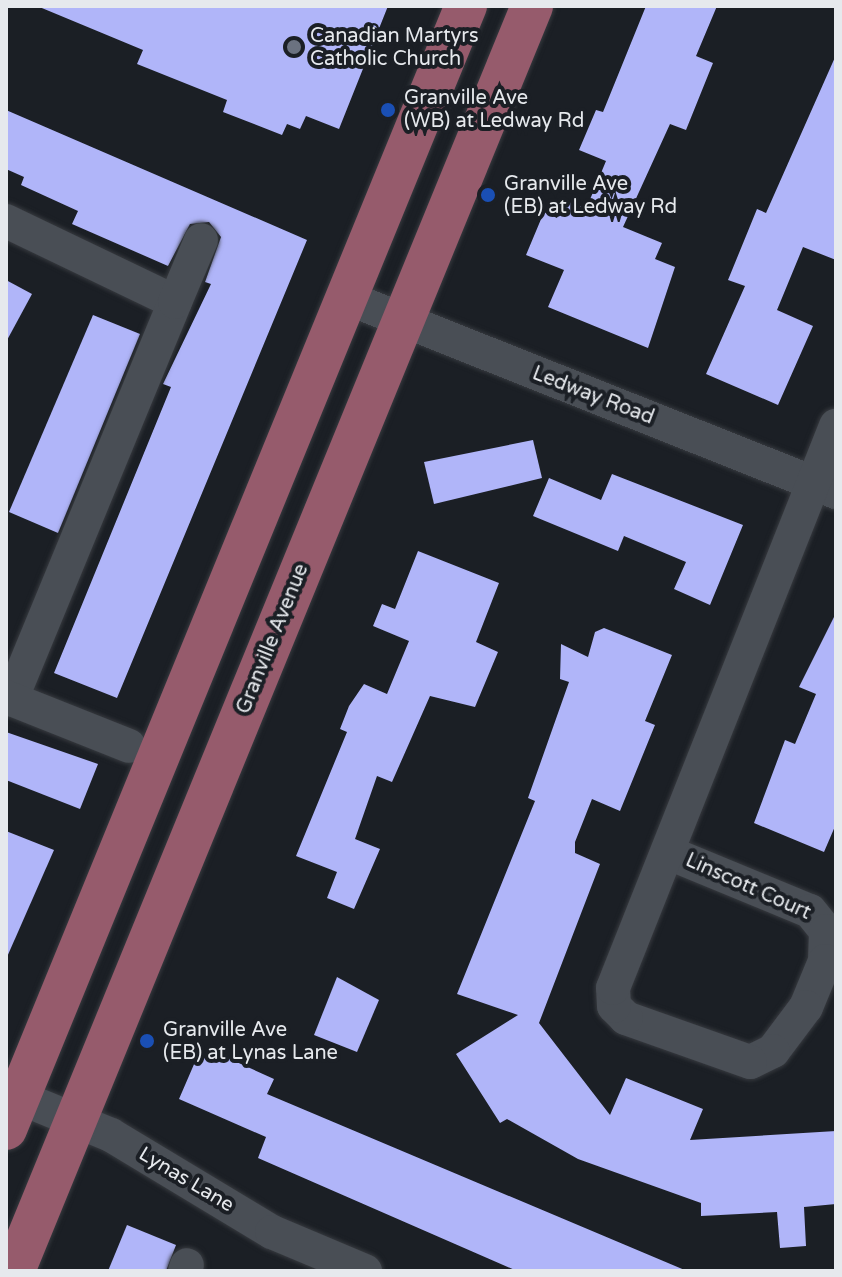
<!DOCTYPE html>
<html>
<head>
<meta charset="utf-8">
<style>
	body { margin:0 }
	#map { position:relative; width:842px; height:1277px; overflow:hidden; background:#1b1f25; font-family:"Varela Round",sans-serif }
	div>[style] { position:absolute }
	.building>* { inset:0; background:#b0b5f9 }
	.roads { filter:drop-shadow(0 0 2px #373a3f) drop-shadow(0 0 2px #373a3f) }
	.minor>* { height:34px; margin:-17px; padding:0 17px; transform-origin:17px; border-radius:17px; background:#494e55 }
	.major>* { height:42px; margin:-21px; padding:0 21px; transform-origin:21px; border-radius:21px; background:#965b6c }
	.dots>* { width:22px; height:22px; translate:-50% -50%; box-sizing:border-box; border:4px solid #1b1f25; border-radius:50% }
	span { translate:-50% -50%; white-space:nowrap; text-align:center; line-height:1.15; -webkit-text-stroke:8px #1b1f25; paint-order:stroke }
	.poi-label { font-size:20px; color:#e6e9ed }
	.left { translate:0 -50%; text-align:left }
	.street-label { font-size:20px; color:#e6e9ed }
	.frame { position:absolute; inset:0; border:8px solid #e6e9ed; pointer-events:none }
</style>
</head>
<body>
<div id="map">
	<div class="building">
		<div style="clip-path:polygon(37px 6px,388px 6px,339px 129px,306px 116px,300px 129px,287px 124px,282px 135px,223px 112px,227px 100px,137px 64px,143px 50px)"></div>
		<div style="clip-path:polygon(646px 6px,717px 6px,696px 56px,713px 63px,686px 130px,670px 124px,623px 227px,662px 243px,655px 259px,675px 267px,648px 348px,548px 307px,564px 270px,526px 255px,544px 212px,557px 218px,564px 200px,586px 209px,606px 161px,579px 150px,596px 110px,603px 112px)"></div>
		<div style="clip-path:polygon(836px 55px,836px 260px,803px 247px,777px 310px,813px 326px,778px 405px,706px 374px,745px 286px,728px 280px,757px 209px,766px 213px)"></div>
		<div style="clip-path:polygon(6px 110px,307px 240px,117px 698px,54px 673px,171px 387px,163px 384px,211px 284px,205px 282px,221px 237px,209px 222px,190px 224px,168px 266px,72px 224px,78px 211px,21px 185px,24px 177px,6px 169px)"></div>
		<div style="clip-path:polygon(6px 280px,32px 294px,6px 342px)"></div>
		<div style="clip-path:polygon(93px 315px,140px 334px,58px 533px,9px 512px)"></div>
		<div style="clip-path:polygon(533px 440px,542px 478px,434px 504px,424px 462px)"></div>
		<div style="clip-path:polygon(612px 474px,743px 525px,710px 605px,674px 589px,686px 562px,624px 536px,618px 551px,533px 516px,549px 478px,601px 500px)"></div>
		<div style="clip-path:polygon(418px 551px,499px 583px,476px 642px,498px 652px,475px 707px,430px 696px,392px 782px,377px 776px,355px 839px,380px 849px,354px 909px,327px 898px,337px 872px,296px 856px,347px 732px,340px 729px,349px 706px,364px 684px,387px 694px,409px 641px,373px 626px,382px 604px,395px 609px)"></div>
		<div style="clip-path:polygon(836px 613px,836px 824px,824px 852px,754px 823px,785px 740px,795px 744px,816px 694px,799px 687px)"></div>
		<div style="clip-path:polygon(604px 628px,672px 655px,645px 721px,655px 725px,620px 811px,592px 799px,575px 842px,575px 853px,600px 864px,539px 1023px,610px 1115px,626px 1078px,703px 1109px,690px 1140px,836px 1131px,836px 1204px,804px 1207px,806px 1246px,780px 1248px,777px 1212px,701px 1216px,701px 1203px,578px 1159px,507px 1119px,500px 1123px,456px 1054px,518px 1015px,457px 994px,535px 801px,528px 798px,569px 682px,560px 679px,561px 644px,588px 657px,595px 632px)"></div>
		<div style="clip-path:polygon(6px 732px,98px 764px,80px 809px,6px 780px)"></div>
		<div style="clip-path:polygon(6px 831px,54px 850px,7px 957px,6px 957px)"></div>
		<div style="clip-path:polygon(337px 977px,379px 1000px,357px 1052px,314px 1035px)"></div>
		<div style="clip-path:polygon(212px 1051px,274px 1079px,267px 1094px,687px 1271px,517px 1271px,274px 1165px,258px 1158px,266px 1137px,179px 1099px,198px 1055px,209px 1060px)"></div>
		<div style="clip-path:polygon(127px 1225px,176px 1245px,166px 1271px,108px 1271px)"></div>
	</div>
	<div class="roads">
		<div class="minor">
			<div style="left:6px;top:221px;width:187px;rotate:25.6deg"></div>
			<div style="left:175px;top:302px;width:430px;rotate:112.4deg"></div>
			<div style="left:350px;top:299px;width:523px;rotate:21.66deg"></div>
			<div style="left:175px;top:302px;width:67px;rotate:-67.2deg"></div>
			<div style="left:6px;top:697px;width:132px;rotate:21.7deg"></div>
			<div style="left:669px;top:853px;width:152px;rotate:22.4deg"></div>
			<div style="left:810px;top:911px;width:26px;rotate:51deg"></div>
			<div style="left:826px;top:931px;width:30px;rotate:92deg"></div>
			<div style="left:825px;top:961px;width:50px;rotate:112.4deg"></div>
			<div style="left:806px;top:1007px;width:55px;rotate:126.9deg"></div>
			<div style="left:773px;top:1051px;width:25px;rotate:154deg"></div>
			<div style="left:750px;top:1062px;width:132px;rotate:-160.5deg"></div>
			<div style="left:626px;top:1018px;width:17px;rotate:-135deg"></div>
			<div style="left:614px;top:1006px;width:18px;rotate:-93deg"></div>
			<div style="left:613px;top:988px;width:605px;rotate:-68.36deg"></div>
			<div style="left:6px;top:1092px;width:113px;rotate:22.3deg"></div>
			<div style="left:111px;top:1135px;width:188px;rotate:31.1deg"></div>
			<div style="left:272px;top:1232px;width:101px;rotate:22.8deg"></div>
			<div style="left:185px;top:1271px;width:6px;rotate:-72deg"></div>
		</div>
		<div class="major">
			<div style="left:6px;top:1129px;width:1214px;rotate:-67.73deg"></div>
			<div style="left:14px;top:1271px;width:1367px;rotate:-67.73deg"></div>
		</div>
	</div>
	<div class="dots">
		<div style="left:294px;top:47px;background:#6b7280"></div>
		<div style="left:388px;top:110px;background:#1a4fb4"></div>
		<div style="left:488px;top:195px;background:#1a4fb4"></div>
		<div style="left:147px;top:1041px;background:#1a4fb4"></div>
	</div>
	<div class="poi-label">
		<span class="left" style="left:310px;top:48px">Canadian Martyrs<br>Catholic Church</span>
		<span class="left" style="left:404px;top:110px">Granville Ave<br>(WB) at Ledway Rd</span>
		<span class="left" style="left:504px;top:196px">Granville Ave<br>(EB) at Ledway Rd</span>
		<span class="left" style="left:163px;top:1042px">Granville Ave<br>(EB) at Lynas Lane</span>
	</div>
	<div class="street-label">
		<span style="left:593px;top:396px;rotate:21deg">Ledway Road</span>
		<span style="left:273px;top:639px;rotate:-68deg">Granville Avenue</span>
		<span style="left:748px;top:887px;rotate:24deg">Linscott Court</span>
		<span style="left:186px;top:1180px;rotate:31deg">Lynas Lane</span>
	</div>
	<div class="frame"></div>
</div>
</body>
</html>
